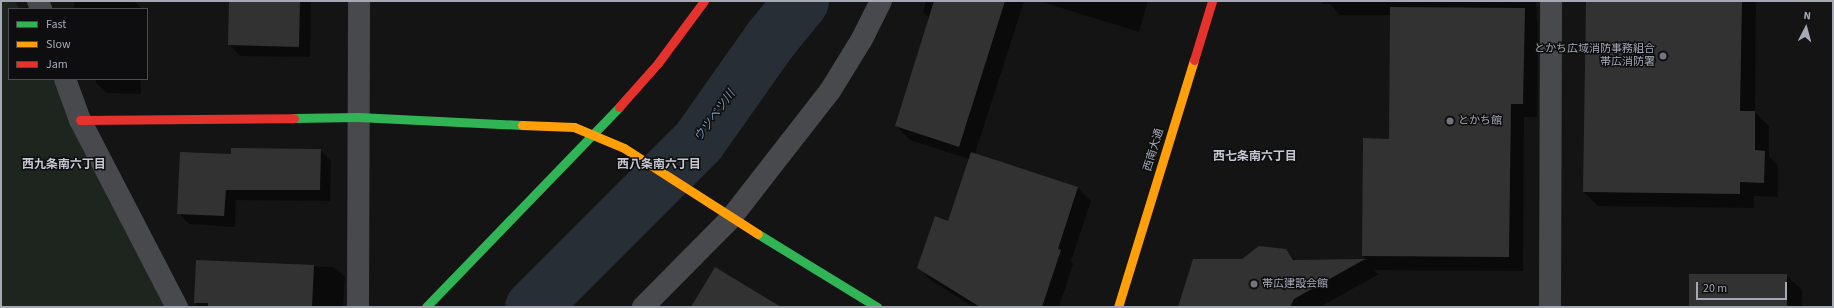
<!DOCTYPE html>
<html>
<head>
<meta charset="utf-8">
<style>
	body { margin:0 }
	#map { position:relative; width:1834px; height:308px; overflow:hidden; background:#141414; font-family:"Source Sans 3","Noto Sans JP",sans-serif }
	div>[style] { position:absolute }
	.green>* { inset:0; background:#1e241e }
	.shadow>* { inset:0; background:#0007 }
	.river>* { height:55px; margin:-27.5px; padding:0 27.5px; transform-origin:27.5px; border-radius:27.5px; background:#272e35 }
	.building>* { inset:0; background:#323233 }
	.street>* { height:22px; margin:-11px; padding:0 11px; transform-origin:11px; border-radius:11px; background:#48494d }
	.fast>* { height:9px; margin:-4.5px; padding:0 4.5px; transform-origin:4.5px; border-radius:4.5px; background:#30b455 }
	.slow>* { height:9px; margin:-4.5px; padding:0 4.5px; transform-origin:4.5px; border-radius:4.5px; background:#ff9f0a }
	.jam>* { height:9px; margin:-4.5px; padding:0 4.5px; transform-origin:4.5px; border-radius:4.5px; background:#e5322d }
	.dots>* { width:11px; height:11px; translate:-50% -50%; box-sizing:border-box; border:2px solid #0e0e10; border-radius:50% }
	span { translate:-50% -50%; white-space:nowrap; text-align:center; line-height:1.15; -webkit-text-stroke:3px #0e0e10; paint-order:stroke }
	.poi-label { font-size:11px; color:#a4a9b5 }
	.right { translate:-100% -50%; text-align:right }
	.left { translate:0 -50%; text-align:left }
	.street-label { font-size:11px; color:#a4a9b5 }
	.water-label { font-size:12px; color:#7b96b1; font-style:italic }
	.neighbourhood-label { font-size:12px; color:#c5c8d1; font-weight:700 }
	.frame { position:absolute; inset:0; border:2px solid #a4a9b5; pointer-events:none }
	.legend { position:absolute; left:8px; top:8px; width:140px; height:72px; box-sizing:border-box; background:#0e0e10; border:1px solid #4a4c52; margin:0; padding:5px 7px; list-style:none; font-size:12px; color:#a4a9b5 }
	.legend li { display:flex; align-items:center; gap:8px; height:20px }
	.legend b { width:20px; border:1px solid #4a4c52 }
	.north { position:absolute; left:1786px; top:8px; width:40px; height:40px; -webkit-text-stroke:3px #0e0e10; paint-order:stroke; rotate:6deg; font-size:11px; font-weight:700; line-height:16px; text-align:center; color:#a4a9b5 }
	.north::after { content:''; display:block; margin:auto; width:14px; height:18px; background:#a4a9b5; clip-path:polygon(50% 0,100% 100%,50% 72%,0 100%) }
	.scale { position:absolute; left:1696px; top:282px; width:91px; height:18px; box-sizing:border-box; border:2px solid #a4a9b5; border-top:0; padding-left:5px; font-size:12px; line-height:14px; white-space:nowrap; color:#a4a9b5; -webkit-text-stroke:3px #0e0e10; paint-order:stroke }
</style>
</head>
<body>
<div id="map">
	<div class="green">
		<div style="clip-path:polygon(1px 1px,15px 1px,19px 9px,9px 9px,9px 79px,55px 79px,171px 307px,1px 307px)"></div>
	</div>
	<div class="shadow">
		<div style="clip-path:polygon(74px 1px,134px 1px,142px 9px,74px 9px)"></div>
		<div style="clip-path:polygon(230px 1px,311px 1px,310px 57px,240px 56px,230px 45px)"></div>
		<div style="clip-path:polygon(926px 1px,1024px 1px,975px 154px,1078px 188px,1091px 201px,1071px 261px,1073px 264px,1059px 307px,973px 307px,932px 281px,919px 268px,948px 222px,969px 159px,910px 140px,896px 126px,929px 18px,923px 12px)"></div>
		<div style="clip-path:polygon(1039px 1px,1148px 1px,1139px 32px)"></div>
		<div style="clip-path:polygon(1320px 1px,1536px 1px,1537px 21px,1538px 23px,1537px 117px,1524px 117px,1523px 271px,1374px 270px,1379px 274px,1320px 307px,1186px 307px,1242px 260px,1285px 250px,1296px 261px,1368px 260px,1363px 256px,1390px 140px,1391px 15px,1340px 15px,1330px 4px,1323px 4px)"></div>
		<div style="clip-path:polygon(1587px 1px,1756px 1px,1755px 112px,1769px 126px,1769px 156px,1778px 166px,1778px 197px,1754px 196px,1754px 208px,1598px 206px,1584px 192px)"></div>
		<div style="clip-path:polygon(96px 79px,141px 79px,141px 94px,106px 93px,96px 83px)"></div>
		<div style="clip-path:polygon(320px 150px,331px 161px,330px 201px,236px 200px,235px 227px,189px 224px,178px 213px,232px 155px)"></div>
		<div style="clip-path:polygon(197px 262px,334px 267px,345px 277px,343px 307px,198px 307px,195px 302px)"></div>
		<div style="clip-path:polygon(1787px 276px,1802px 290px,1802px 307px,1690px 307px)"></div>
	</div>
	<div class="river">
		<div style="left:532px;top:307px;width:235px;rotate:-45deg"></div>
		<div style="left:698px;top:141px;width:125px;rotate:-54.8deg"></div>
		<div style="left:770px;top:39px;width:49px;rotate:-50.8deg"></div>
	</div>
	<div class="building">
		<div style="clip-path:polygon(229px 1px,300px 1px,299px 47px,228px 45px)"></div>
		<div style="clip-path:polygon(934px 1px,1005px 1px,959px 147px,895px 126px)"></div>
		<div style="clip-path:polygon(1586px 1px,1742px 1px,1740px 111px,1755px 111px,1755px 150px,1765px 151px,1764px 183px,1740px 182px,1740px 194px,1583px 192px)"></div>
		<div style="clip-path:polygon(1390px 7px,1525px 8px,1523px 104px,1511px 104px,1509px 257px,1362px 256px,1363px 138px,1389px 139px)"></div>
		<div style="clip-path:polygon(231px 148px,321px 149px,320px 190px,226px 190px,224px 216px,177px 214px,180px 152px,231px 154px)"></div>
		<div style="clip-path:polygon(971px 152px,1078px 187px,1058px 249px,1061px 250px,1042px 307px,980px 307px,917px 268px,935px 216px,948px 221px)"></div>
		<div style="clip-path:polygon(1259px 246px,1286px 249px,1293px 260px,1365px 259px,1294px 299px,1290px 307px,1178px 307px,1193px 259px,1242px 259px)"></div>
		<div style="clip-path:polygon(196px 260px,314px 265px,312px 307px,208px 307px,208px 303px,194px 303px)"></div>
		<div style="clip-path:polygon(715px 267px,781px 307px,691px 307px)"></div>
		<div style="clip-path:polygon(1689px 274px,1787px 274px,1787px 307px,1689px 307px)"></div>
	</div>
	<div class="street">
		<div style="left:38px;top:1px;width:9px;rotate:69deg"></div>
		<div style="left:65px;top:79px;width:44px;rotate:69.9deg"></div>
		<div style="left:80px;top:120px;width:211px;rotate:62.6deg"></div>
		<div style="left:358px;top:307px;width:306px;rotate:-89.8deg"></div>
		<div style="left:643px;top:307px;width:125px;rotate:-45.3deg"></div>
		<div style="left:731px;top:218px;width:161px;rotate:-52.1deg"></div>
		<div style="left:830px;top:91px;width:61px;rotate:-58.4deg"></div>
		<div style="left:862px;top:39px;width:42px;rotate:-63.4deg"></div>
		<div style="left:1550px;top:307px;width:306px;rotate:-89.8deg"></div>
	</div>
	<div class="fast">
		<div style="left:294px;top:118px;width:64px;rotate:-0.9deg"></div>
		<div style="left:358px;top:117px;width:164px;rotate:2.8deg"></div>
		<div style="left:758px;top:234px;width:140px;rotate:31.5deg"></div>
		<div style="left:426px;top:307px;width:278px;rotate:-46deg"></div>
	</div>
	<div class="slow">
		<div style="left:522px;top:125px;width:52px;rotate:2.2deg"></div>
		<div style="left:574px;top:127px;width:54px;rotate:22.8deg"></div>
		<div style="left:624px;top:148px;width:159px;rotate:32.7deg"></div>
		<div style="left:1118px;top:307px;width:258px;rotate:-72.9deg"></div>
	</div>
	<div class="jam">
		<div style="left:1194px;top:60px;width:62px;rotate:-73deg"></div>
		<div style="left:619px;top:107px;width:59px;rotate:-48.4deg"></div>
		<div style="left:658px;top:63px;width:77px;rotate:-53.4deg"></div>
		<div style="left:80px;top:120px;width:214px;rotate:-0.5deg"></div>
	</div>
	<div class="dots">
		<div style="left:1663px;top:56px;background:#72757d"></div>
		<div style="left:1450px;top:121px;background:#72757d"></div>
		<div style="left:1254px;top:284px;background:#72757d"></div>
	</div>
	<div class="poi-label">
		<span class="right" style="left:1655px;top:56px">とかち広域消防事務組合<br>帯広消防署</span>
		<span class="left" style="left:1458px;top:121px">とかち館</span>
		<span class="left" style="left:1262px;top:284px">帯広建設会館</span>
	</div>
	<div class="street-label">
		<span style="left:1154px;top:150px;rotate:-73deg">西南大通</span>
	</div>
	<div class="water-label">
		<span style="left:715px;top:116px;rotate:-54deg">ウツベツ川</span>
	</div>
	<div class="neighbourhood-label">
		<span style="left:1255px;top:157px">西七条南六丁目</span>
		<span style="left:64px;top:165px">西九条南六丁目</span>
		<span style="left:659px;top:165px">西八条南六丁目</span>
	</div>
	<div class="frame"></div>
	<ul class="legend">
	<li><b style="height:5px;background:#30b455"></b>Fast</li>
	<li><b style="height:5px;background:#ff9f0a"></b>Slow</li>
	<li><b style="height:5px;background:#e5322d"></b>Jam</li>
	</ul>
	<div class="north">N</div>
	<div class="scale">20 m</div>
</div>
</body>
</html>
